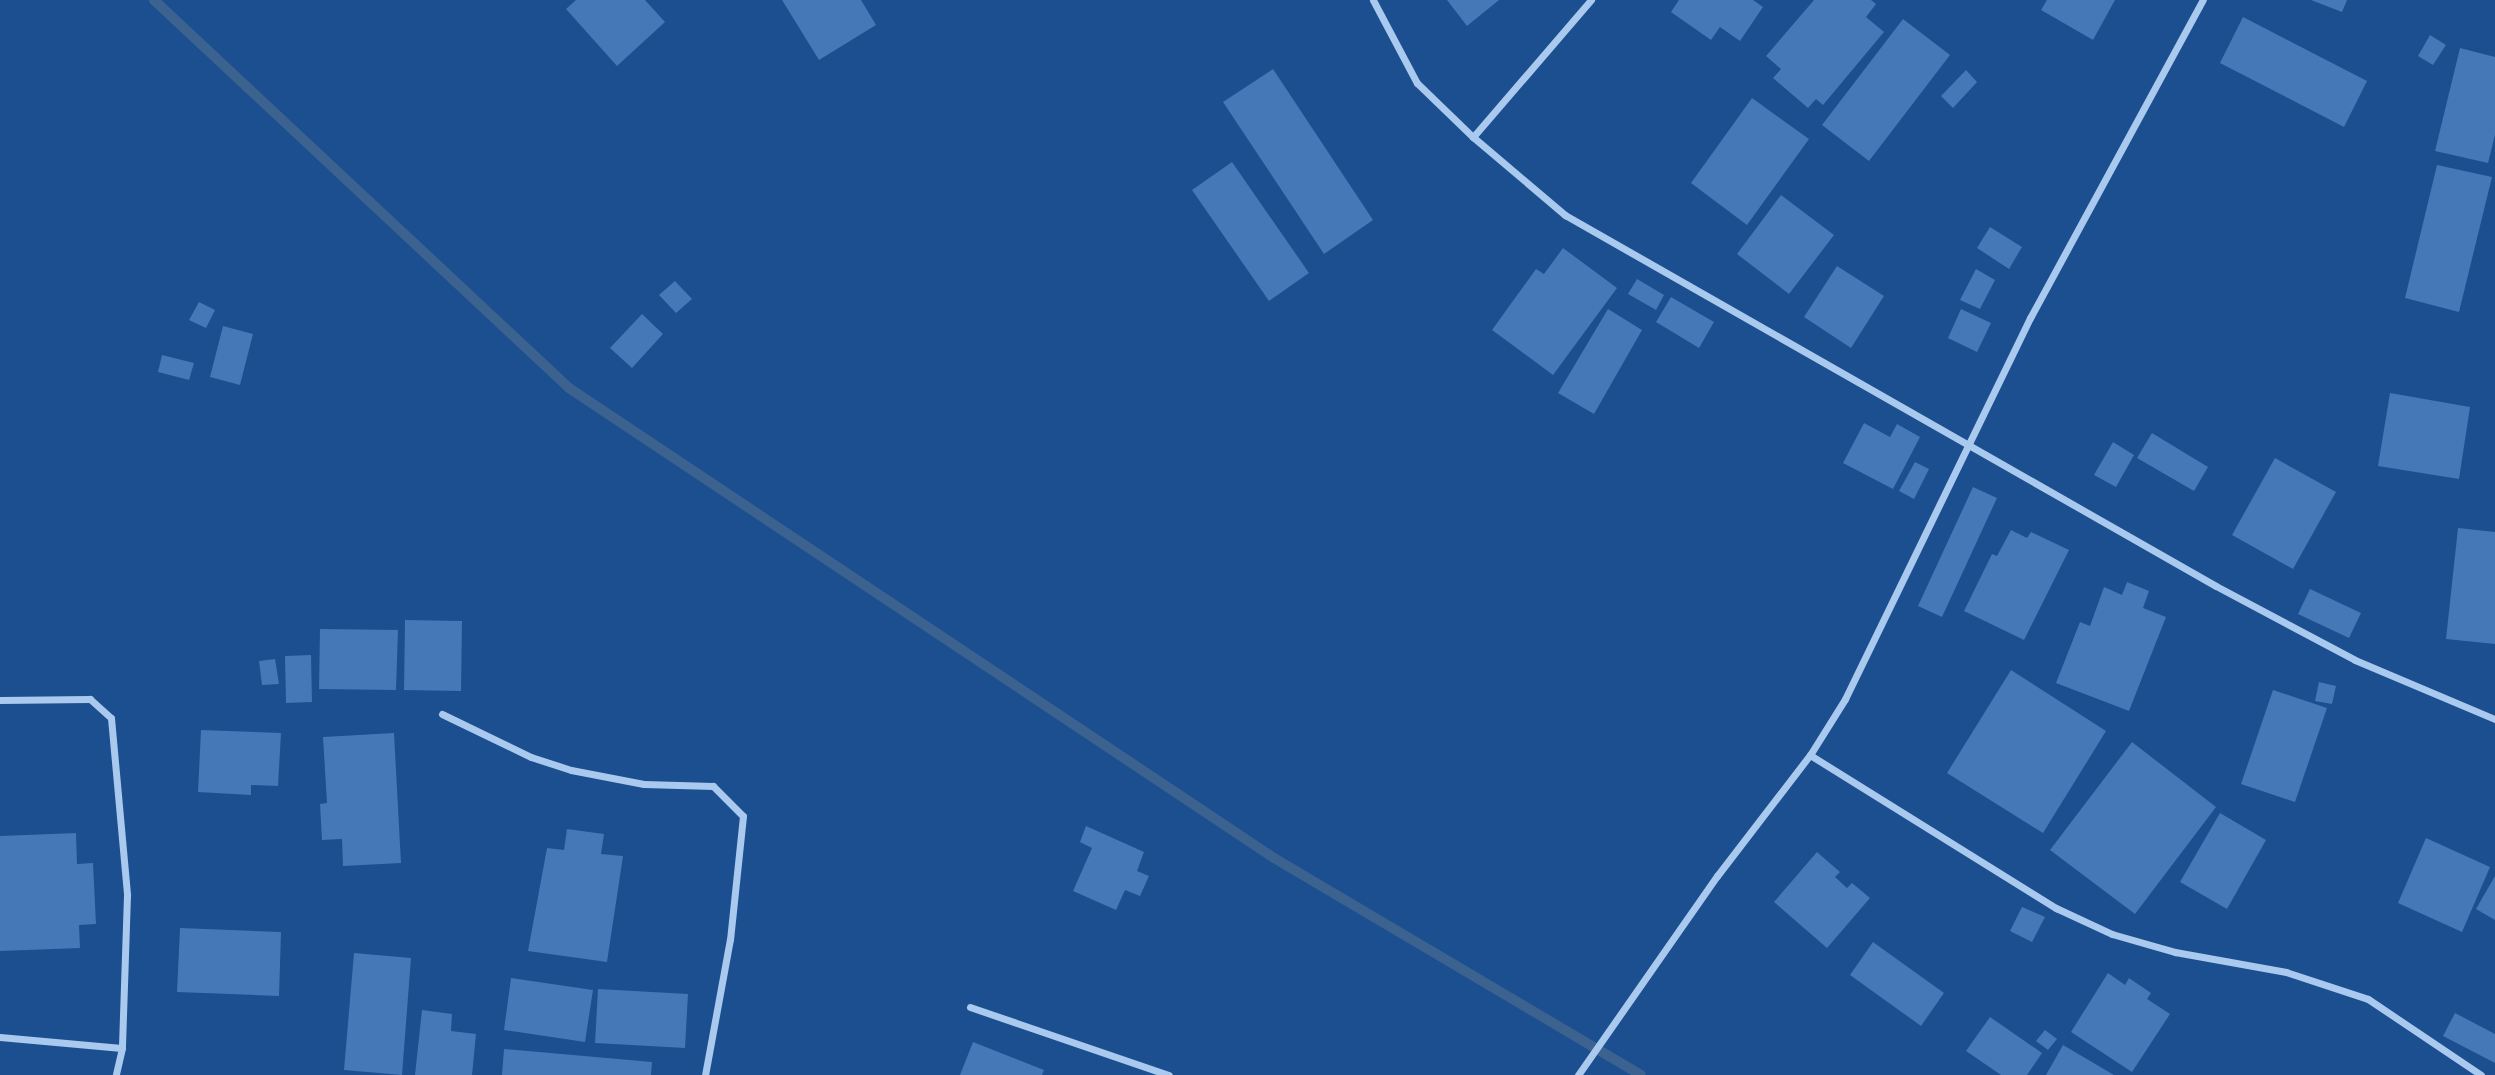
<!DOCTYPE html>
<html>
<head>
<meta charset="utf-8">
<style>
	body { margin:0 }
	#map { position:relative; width:2495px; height:1075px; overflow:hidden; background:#1b4f8f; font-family:"Source Sans 3",sans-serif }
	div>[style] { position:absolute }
	.stream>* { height:10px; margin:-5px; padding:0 5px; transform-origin:5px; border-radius:5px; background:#3c6290 }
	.building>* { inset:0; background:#4478b7 }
	.minor>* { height:7px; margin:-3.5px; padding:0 3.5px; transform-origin:3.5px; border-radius:3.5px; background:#a9c9ee }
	span { translate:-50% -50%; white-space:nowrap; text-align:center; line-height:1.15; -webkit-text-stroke:5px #1b4f8f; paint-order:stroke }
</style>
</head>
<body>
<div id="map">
	<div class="stream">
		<div style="left:154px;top:0;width:568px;rotate:43.07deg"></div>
		<div style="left:569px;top:388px;width:847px;rotate:33.69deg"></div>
		<div style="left:1274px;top:858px;width:426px;rotate:30.6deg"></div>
	</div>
	<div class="building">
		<div style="clip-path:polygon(576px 0,645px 0,665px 22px,617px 66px,566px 9px)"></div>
		<div style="clip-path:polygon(782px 0,861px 0,876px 25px,819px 60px)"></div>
		<div style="clip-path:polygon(1447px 0,1499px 0,1467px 26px)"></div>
		<div style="clip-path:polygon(1679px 0,1753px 0,1763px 7px,1740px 41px,1720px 27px,1711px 40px,1671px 12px)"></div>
		<div style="clip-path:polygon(1814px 0,1871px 0,1876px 4px,1866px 17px,1884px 32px,1823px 105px,1816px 99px,1808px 108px,1773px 78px,1781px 69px,1766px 56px)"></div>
		<div style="clip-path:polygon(2047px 0,2115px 0,2093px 40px,2041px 10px)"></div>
		<div style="clip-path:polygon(2311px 0,2347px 0,2342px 12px)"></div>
		<div style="clip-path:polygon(2243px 17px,2367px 81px,2344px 127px,2220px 63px)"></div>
		<div style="clip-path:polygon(1903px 19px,1950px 55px,1869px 161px,1822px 125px)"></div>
		<div style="clip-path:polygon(2430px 35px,2446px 45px,2433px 65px,2418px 56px)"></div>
		<div style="clip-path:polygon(2460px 48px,2495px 57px,2495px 135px,2488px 163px,2435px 151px)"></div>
		<div style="clip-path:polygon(1273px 69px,1373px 220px,1324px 254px,1223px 102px)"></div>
		<div style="clip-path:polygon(1966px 70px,1977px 82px,1953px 108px,1941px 96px)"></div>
		<div style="clip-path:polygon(1752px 98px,1809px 139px,1747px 225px,1691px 183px)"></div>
		<div style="clip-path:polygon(1232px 162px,1309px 273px,1269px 301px,1192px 190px)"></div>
		<div style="clip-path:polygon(2437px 165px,2492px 177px,2459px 312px,2405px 298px)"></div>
		<div style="clip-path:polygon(1781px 195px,1834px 235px,1789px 294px,1737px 254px)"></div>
		<div style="clip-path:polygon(1990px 227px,2022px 247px,2009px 269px,1977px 248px)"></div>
		<div style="clip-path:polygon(1563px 248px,1617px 288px,1553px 375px,1492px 330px,1536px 269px,1544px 274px)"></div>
		<div style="clip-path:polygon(1837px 266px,1884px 296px,1851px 348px,1804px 317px)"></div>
		<div style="clip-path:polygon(1976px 269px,1995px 280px,1980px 309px,1960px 300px)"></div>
		<div style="clip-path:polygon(1637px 279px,1664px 295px,1656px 310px,1628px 294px)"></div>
		<div style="clip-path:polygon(675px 281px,692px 299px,676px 313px,659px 295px)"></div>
		<div style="clip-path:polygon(1671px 297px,1714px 322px,1699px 348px,1656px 322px)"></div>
		<div style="clip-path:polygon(199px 302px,215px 310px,206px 328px,189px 320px)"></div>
		<div style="clip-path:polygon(1608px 309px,1642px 330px,1594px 414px,1558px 393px)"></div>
		<div style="clip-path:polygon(1961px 309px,1991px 323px,1977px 352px,1948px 338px)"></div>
		<div style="clip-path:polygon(642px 314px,663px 334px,632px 368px,610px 348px)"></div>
		<div style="clip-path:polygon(223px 326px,253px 334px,240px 385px,210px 377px)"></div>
		<div style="clip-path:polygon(162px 355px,194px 363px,189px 380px,158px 372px)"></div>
		<div style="clip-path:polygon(2390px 393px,2470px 407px,2459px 479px,2378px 466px)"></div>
		<div style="clip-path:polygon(1864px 423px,1890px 437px,1897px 424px,1920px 437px,1893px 489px,1843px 463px)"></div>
		<div style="clip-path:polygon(2152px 433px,2208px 467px,2194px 491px,2137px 458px)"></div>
		<div style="clip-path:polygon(2113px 442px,2134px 455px,2116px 487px,2094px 475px)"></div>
		<div style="clip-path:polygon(2275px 458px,2336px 492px,2293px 569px,2232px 535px)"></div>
		<div style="clip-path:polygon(1915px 462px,1929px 469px,1914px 499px,1899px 491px)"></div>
		<div style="clip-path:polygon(1973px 487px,1997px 498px,1942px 617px,1918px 606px)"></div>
		<div style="clip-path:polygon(2458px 528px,2495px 532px,2495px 644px,2446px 639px)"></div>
		<div style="clip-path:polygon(2011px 530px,2027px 538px,2031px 532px,2069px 550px,2024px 640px,1964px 611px,1992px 554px,1997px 556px)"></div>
		<div style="clip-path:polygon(2127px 582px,2149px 591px,2143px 608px,2166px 617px,2129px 711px,2056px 683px,2080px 622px,2090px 626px,2104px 587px,2122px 595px)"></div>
		<div style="clip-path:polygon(2310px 589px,2361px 613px,2349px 638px,2298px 614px)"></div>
		<div style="clip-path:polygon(405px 620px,462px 621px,461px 691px,404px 690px)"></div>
		<div style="clip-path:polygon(320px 629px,398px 630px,396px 690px,319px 689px)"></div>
		<div style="clip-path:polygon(311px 655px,312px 702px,286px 703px,285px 656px)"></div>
		<div style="clip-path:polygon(275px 659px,279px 684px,262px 685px,259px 661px)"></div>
		<div style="clip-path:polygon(2011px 670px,2106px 731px,2043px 833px,1947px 773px)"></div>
		<div style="clip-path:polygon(2319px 682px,2336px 686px,2332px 704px,2315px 701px)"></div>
		<div style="clip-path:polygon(2273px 690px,2327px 708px,2295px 802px,2241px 784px)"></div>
		<div style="clip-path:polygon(201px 730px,281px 733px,278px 786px,251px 785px,251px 795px,198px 792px)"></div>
		<div style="clip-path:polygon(394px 733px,401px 863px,343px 866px,342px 839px,322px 840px,320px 804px,327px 803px,323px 737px)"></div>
		<div style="clip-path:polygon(2132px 742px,2216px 807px,2135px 914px,2050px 850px)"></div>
		<div style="clip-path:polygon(2220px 813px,2266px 840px,2227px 909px,2180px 882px)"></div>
		<div style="clip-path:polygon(1086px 826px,1144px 852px,1137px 871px,1149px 876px,1140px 896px,1125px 890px,1116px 910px,1073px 891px,1092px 848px,1080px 842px)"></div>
		<div style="clip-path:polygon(567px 829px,604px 834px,601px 854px,623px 856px,607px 962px,528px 951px,547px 848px,564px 850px)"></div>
		<div style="clip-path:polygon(76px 833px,77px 864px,93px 863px,96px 924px,79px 925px,80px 948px,0 951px,0 836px)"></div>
		<div style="clip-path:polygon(2426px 838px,2490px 867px,2462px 932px,2398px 903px)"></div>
		<div style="clip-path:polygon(1817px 852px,1840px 872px,1835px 877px,1847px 888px,1852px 883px,1870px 898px,1827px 948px,1774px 902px)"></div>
		<div style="clip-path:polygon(2495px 876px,2495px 920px,2476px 909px)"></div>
		<div style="clip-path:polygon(2022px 907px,2045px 917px,2032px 942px,2010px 931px)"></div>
		<div style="clip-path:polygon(180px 928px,281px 932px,279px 996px,177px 992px)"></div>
		<div style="clip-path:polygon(1873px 942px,1944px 993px,1921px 1026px,1850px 975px)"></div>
		<div style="clip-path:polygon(354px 953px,411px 958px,402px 1075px,344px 1070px)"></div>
		<div style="clip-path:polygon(2108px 973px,2125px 985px,2129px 978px,2151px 993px,2147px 999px,2170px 1014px,2132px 1072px,2071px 1032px)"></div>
		<div style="clip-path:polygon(511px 978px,593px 990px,585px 1042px,504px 1030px)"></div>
		<div style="clip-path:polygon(598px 989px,688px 994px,685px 1048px,595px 1043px)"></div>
		<div style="clip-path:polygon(422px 1010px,452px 1014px,451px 1031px,476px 1034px,472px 1075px,415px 1075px)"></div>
		<div style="clip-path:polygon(2455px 1013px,2495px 1034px,2495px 1063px,2443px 1036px)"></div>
		<div style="clip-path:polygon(1990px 1017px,2042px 1053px,2027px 1075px,2001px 1075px,1966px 1051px)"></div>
		<div style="clip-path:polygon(2045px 1030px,2057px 1039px,2048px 1050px,2036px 1041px)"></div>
		<div style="clip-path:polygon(973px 1042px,1044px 1070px,1042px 1075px,960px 1075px)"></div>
		<div style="clip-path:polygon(2063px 1045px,2114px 1075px,2046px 1075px)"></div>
		<div style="clip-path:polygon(504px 1049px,652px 1062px,651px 1075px,502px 1075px)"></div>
	</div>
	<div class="minor">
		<div style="left:1373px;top:0;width:94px;rotate:62.1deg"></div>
		<div style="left:1417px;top:83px;width:78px;rotate:44deg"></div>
		<div style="left:1473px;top:137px;width:121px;rotate:40.3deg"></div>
		<div style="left:1565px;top:215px;width:749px;rotate:29.68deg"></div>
		<div style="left:2216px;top:586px;width:157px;rotate:28deg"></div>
		<div style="left:2355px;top:660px;width:152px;rotate:22.9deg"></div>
		<div style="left:1473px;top:137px;width:181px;rotate:-49.3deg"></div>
		<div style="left:0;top:700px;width:90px;rotate:-0.6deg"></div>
		<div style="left:90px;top:699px;width:28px;rotate:42deg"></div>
		<div style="left:111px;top:718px;width:178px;rotate:84.8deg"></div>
		<div style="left:127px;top:895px;width:153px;rotate:91.9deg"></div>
		<div style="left:122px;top:1048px;width:28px;rotate:103deg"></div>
		<div style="left:442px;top:714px;width:99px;rotate:25.8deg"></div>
		<div style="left:531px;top:757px;width:42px;rotate:18deg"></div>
		<div style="left:571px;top:770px;width:74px;rotate:10.9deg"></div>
		<div style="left:644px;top:784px;width:69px;rotate:1.7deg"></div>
		<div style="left:713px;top:786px;width:42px;rotate:45deg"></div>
		<div style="left:743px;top:816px;width:124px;rotate:96deg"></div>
		<div style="left:730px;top:939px;width:138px;rotate:100.4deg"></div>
		<div style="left:1810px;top:755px;width:290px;rotate:31.9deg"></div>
		<div style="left:2056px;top:908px;width:62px;rotate:24.9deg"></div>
		<div style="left:2112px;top:934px;width:66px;rotate:15.9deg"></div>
		<div style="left:2175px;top:952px;width:113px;rotate:10.2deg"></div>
		<div style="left:2286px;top:972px;width:86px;rotate:18.2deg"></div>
		<div style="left:2368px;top:999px;width:136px;rotate:33.9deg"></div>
		<div style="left:970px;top:1007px;width:210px;rotate:18.9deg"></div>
		<div style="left:0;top:1037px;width:122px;rotate:5.2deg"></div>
		<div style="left:1578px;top:1075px;width:243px;rotate:-55.1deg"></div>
		<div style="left:1717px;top:876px;width:153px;rotate:-52.5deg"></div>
		<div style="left:1810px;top:755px;width:66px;rotate:-58deg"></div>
		<div style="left:1845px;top:699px;width:424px;rotate:-64.1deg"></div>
		<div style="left:2030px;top:318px;width:362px;rotate:-61.5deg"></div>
	</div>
</div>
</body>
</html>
